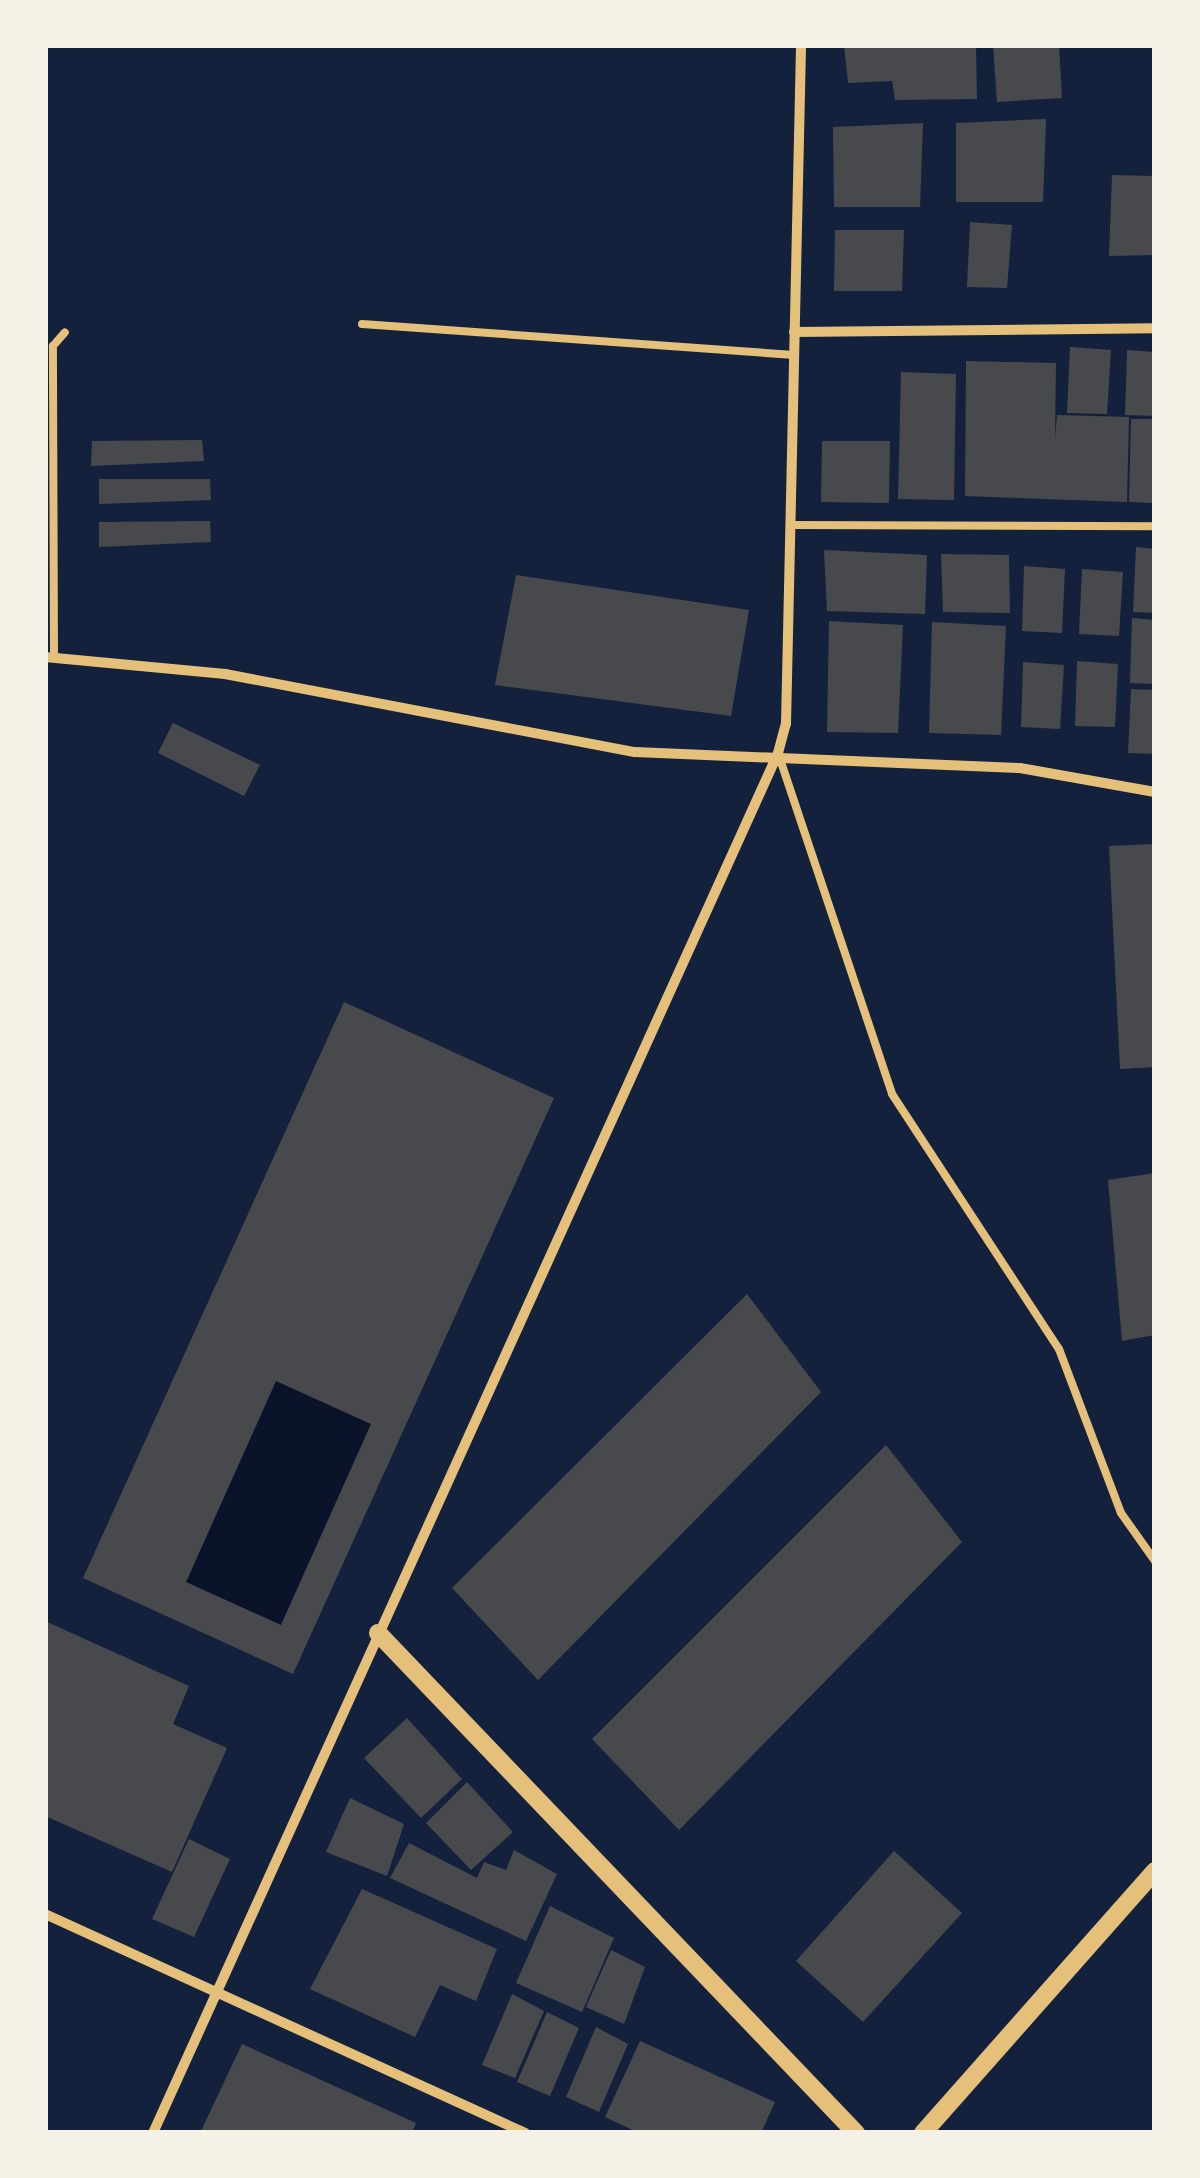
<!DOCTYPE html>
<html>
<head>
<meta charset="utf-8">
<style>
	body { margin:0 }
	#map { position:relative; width:1200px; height:2178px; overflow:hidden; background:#14213d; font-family:"Open Sans",sans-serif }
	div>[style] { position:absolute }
	.water>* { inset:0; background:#0b132b }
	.building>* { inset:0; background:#48494c }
	.service>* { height:8px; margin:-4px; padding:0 4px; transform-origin:4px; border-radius:4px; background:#e5c07b }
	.minor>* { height:10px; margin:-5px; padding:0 5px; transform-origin:5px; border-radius:5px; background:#e5c07b }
	.tertiary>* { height:18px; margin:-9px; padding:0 9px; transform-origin:9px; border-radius:9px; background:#e5c07b }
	span { translate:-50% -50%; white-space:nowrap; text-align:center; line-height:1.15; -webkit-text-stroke:8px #f6f1e7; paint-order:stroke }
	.frame { position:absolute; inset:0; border:48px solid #f6f1e7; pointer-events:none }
</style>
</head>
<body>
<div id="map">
	<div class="water">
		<div style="clip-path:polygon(276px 1381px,371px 1424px,281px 1625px,186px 1582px)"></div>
	</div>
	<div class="building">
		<div style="clip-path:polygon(844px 45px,976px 45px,977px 99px,895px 100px,892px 81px,848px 83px)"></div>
		<div style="clip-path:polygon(993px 45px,1059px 45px,1062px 98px,997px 102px)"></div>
		<div style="clip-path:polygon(1046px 119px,1043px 202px,956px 202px,956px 123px)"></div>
		<div style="clip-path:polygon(923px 123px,920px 207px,834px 207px,833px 127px)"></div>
		<div style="clip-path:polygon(1112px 175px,1155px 176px,1155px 255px,1109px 256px)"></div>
		<div style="clip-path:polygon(970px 222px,1012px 225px,1007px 288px,967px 287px)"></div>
		<div style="clip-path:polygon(835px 230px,904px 230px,902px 291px,834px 291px)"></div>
		<div style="clip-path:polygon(1070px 347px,1111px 350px,1107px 414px,1067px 413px)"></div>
		<div style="clip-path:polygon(1127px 350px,1155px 352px,1155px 416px,1125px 415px)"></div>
		<div style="clip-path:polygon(966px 361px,1056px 363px,1055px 438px,1057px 415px,1129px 417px,1127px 502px,965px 496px)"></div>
		<div style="clip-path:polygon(901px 372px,956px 374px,954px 500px,898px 499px)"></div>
		<div style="clip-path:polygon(1131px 419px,1155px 419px,1155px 503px,1129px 502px)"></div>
		<div style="clip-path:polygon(202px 440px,204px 461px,91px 466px,92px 441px)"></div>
		<div style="clip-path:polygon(822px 441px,890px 441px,889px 503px,821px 502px)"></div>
		<div style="clip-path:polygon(99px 479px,210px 479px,211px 500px,99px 504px)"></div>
		<div style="clip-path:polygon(210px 521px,211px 542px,99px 547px,99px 522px)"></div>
		<div style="clip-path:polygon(1136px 547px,1155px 549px,1155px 613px,1133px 612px)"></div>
		<div style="clip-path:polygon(824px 550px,927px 555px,925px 614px,827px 611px)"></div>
		<div style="clip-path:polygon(941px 554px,1009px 555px,1010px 613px,943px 612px)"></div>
		<div style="clip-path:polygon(1024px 566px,1065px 569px,1062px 633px,1022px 631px)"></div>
		<div style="clip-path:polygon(1082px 569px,1123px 572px,1119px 636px,1079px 634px)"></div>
		<div style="clip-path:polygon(516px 575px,749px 610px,731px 716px,495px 685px)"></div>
		<div style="clip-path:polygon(1132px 618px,1155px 620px,1155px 684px,1130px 683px)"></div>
		<div style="clip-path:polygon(829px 621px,903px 625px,898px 733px,827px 732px)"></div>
		<div style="clip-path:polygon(932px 622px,1006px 626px,1001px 735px,929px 733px)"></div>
		<div style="clip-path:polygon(1077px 661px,1118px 664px,1115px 727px,1075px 726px)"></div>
		<div style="clip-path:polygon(1023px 662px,1064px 665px,1060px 729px,1021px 727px)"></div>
		<div style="clip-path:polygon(1131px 689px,1155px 690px,1155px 754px,1128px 753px)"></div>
		<div style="clip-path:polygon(173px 723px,260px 765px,244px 796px,158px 753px)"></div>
		<div style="clip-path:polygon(1155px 844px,1155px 1067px,1120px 1069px,1109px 846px)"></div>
		<div style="clip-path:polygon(evenodd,344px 1002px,554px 1098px,293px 1674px,83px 1578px,344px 1002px,276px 1381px,371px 1424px,281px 1625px,186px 1582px,276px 1381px)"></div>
		<div style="clip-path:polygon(1155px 1173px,1155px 1335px,1122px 1341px,1108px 1180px)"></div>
		<div style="clip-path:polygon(747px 1294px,821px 1392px,538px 1680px,452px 1588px)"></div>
		<div style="clip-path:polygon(886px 1445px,962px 1542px,679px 1830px,592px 1739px)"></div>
		<div style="clip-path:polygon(45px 1621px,189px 1686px,173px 1724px,227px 1748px,172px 1872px,45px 1816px)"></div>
		<div style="clip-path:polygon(407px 1718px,462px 1779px,421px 1818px,364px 1758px)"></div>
		<div style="clip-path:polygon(467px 1782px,513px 1832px,471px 1870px,426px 1823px)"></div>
		<div style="clip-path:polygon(350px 1798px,404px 1824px,387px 1876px,326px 1852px)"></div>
		<div style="clip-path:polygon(189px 1839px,230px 1859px,194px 1937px,152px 1919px)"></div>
		<div style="clip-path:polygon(409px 1843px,477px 1878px,484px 1862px,506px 1870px,514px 1850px,557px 1874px,526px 1941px,390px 1878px)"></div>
		<div style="clip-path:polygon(894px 1851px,962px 1913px,863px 2022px,796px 1961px)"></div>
		<div style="clip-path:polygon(362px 1889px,497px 1949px,476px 2001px,440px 1985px,415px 2037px,310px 1989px)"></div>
		<div style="clip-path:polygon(550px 1906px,614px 1938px,582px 2012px,516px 1983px)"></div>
		<div style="clip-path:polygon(611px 1950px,645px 1967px,624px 2024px,586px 2007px)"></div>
		<div style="clip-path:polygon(512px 1994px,544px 2011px,515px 2078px,482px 2065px)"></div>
		<div style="clip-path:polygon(547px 2012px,579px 2028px,550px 2096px,517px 2082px)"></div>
		<div style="clip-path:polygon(596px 2027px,628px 2044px,599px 2112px,566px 2097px)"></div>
		<div style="clip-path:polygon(640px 2041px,775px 2102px,761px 2133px,639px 2133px,605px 2117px)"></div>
		<div style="clip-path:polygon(242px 2044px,416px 2123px,412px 2133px,200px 2133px)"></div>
	</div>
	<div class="service">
		<div style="left:362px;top:324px;width:433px;rotate:4.1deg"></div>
		<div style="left:791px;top:525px;width:364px;rotate:0.2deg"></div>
		<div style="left:54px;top:658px;width:312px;rotate:-90.2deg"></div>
		<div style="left:53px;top:346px;width:18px;rotate:-49deg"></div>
		<div style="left:779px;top:756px;width:356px;rotate:71.5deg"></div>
		<div style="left:892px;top:1094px;width:305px;rotate:56.8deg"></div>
		<div style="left:1059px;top:1349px;width:175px;rotate:69.3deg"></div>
		<div style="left:1121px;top:1513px;width:59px;rotate:54.7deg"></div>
	</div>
	<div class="minor">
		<div style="left:794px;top:332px;width:361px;rotate:-0.6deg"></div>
		<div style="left:45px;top:657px;width:181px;rotate:5.4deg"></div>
		<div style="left:225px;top:674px;width:417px;rotate:10.8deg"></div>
		<div style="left:635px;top:752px;width:385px;rotate:2.4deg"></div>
		<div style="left:1020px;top:768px;width:137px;rotate:10.1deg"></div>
		<div style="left:45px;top:1914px;width:528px;rotate:24.52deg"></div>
		<div style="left:153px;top:2133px;width:1515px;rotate:-65.63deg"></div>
		<div style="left:778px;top:753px;width:30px;rotate:-75deg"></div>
		<div style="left:786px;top:724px;width:679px;rotate:-88.73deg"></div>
	</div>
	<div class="tertiary">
		<div style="left:378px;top:1633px;width:692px;rotate:46.29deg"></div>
		<div style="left:923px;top:2133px;width:350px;rotate:-48.5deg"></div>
	</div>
	<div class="frame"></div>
</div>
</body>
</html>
